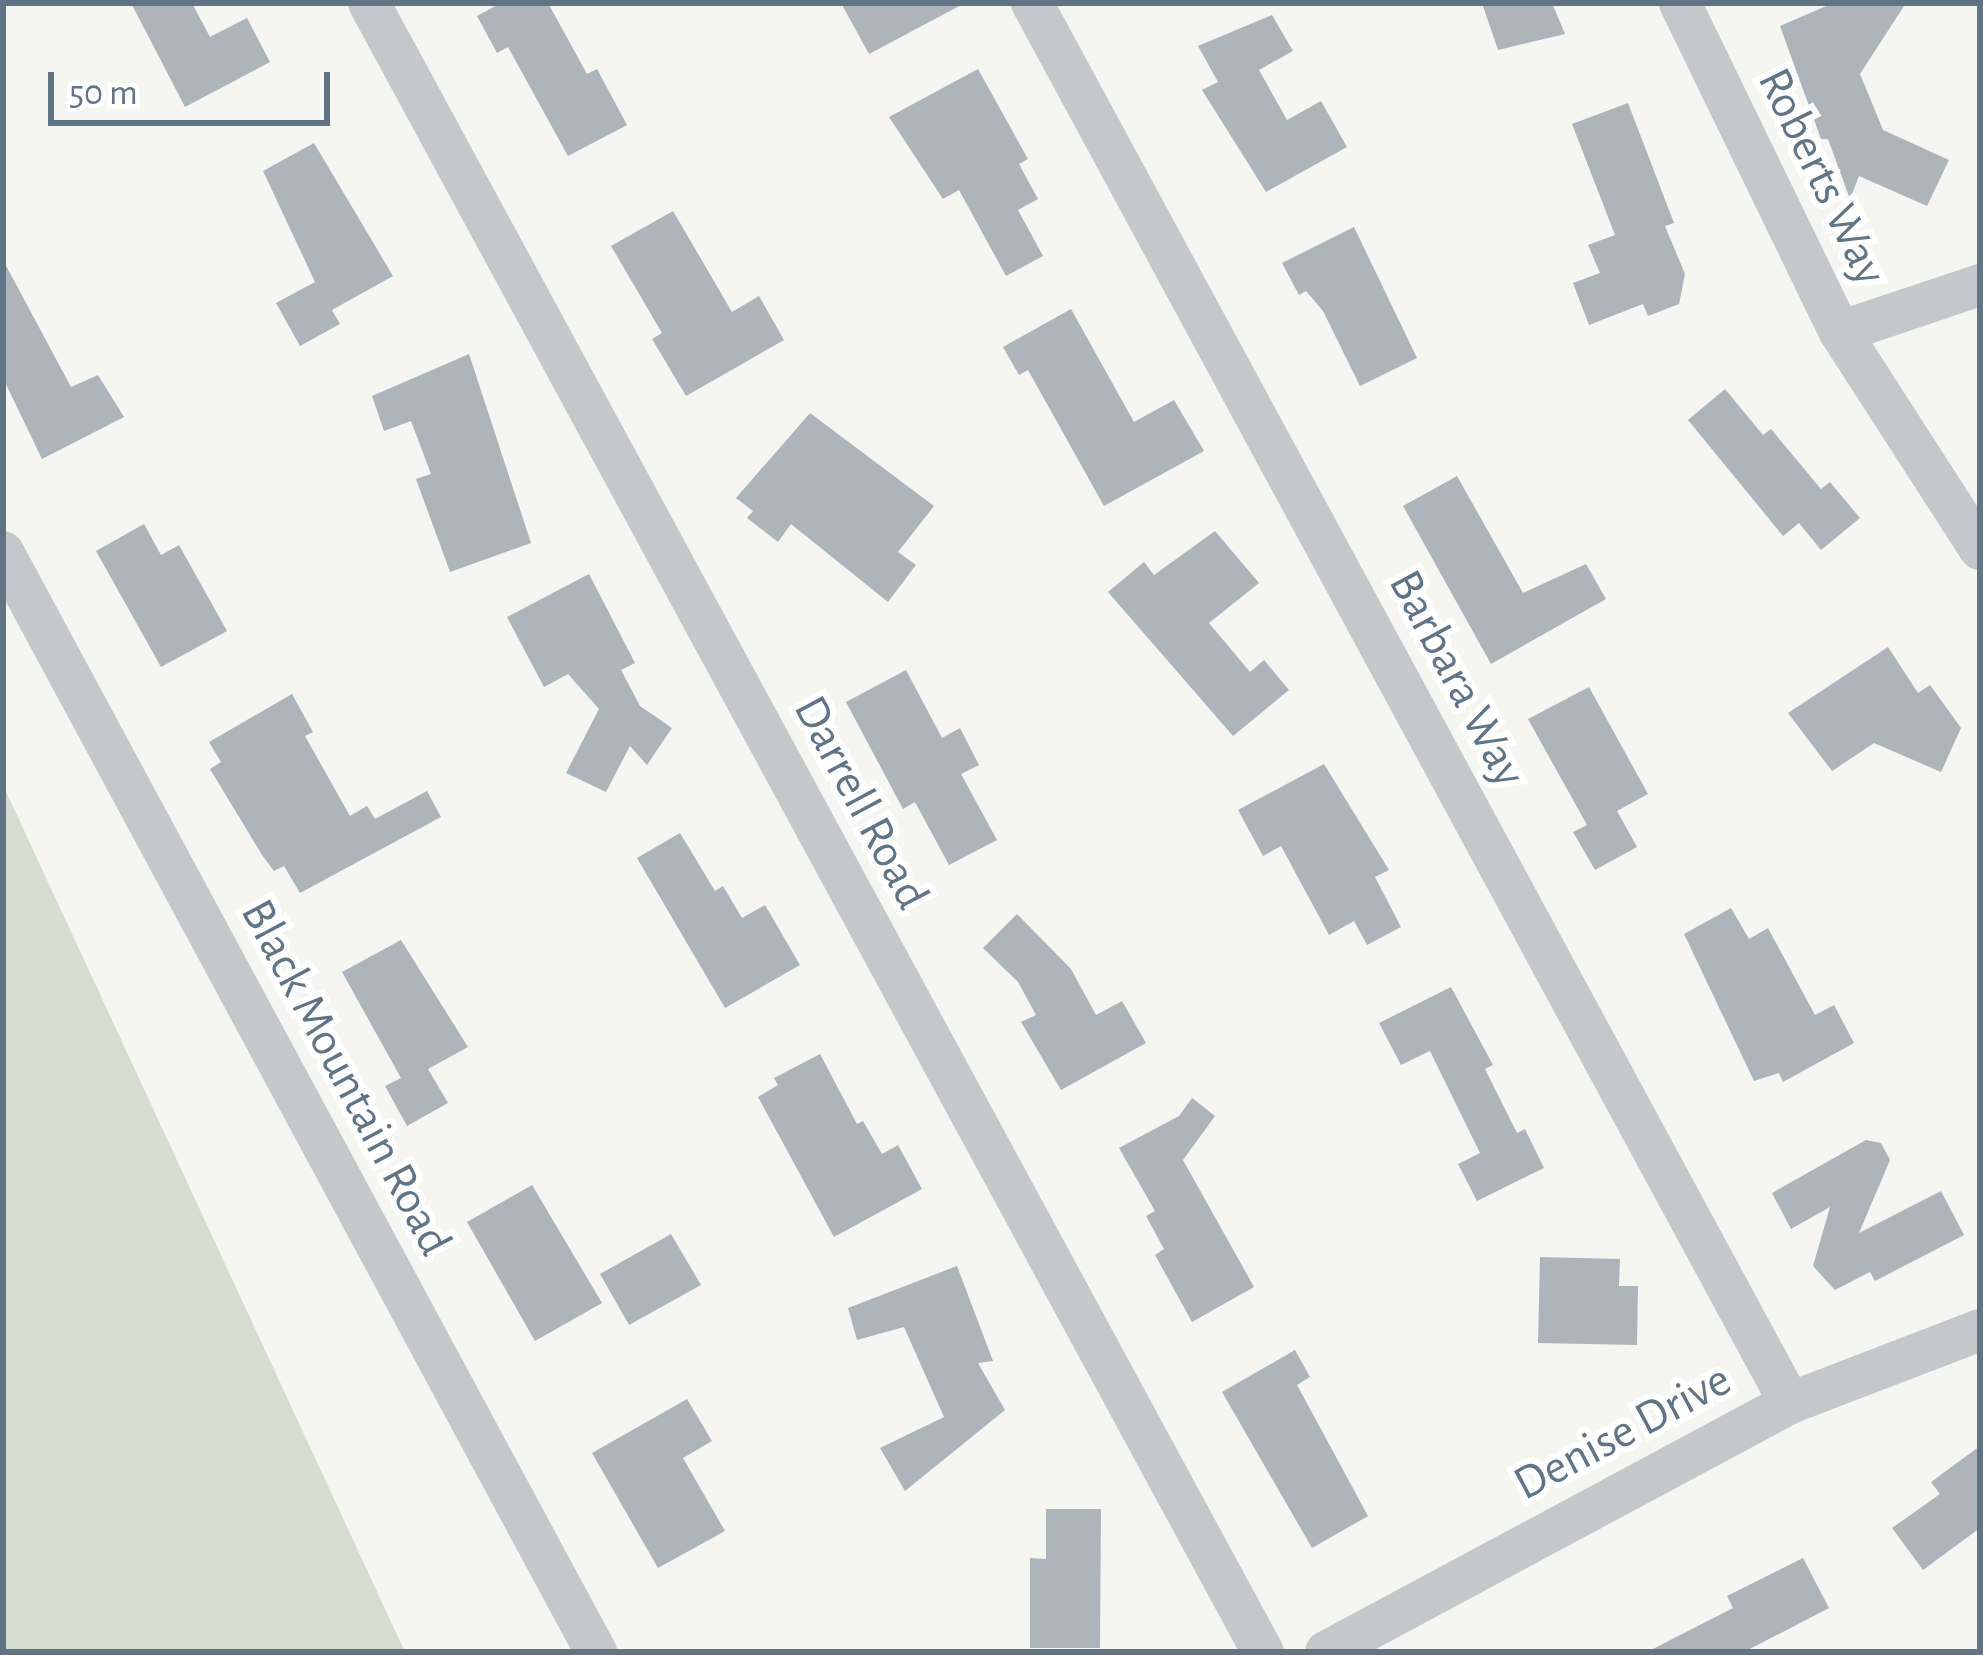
<!DOCTYPE html>
<html>
<head>
<meta charset="utf-8">
<style>
	body { margin:0 }
	#map { position:relative; width:1983px; height:1655px; overflow:hidden; background:#f5f5f1; font-family:"Alegreya Sans",sans-serif }
	div>[style] { position:absolute }
	.green>* { inset:0; background:#d5ddd1 }
	.building>* { inset:0; background:#adb5bb }
	.minor>* { height:42px; margin:-21px; padding:0 21px; transform-origin:21px; border-radius:21px; background:#c4c8cb }
	span { translate:-50% -50%; white-space:nowrap; text-align:center; line-height:1.15; -webkit-text-stroke:12px #fff; paint-order:stroke }
	.street-label { font-size:48px; color:#617485 }
	.frame { position:absolute; inset:0; border:6px solid #617485; pointer-events:none }
	.scale { position:absolute; left:48px; top:72px; width:282px; height:54px; box-sizing:border-box; border:6px solid #617485; border-top:0; padding-left:15px; font-size:36px; line-height:42px; white-space:nowrap; color:#617485; -webkit-text-stroke:9px #fff; paint-order:stroke }
</style>
</head>
<body>
<div id="map">
	<div class="green">
		<div style="clip-path:polygon(3px 785px,405px 1652px,3px 1652px)"></div>
	</div>
	<div class="building">
		<div style="clip-path:polygon(131px 3px,192px 3px,210px 37px,247px 18px,270px 62px,185px 107px)"></div>
		<div style="clip-path:polygon(501px 3px,548px 3px,587px 74px,597px 69px,627px 125px,568px 156px,508px 47px,497px 53px,477px 16px)"></div>
		<div style="clip-path:polygon(841px 3px,965px 3px,869px 54px)"></div>
		<div style="clip-path:polygon(1482px 3px,1552px 3px,1565px 34px,1498px 50px)"></div>
		<div style="clip-path:polygon(1833px 3px,1906px 3px,1860px 74px,1883px 130px,1949px 160px,1927px 206px,1859px 176px,1850px 199px,1828px 139px,1821px 139px,1780px 26px)"></div>
		<div style="clip-path:polygon(1272px 15px,1293px 51px,1259px 70px,1287px 120px,1321px 101px,1347px 147px,1266px 192px,1202px 90px,1218px 82px,1198px 46px)"></div>
		<div style="clip-path:polygon(978px 69px,1028px 159px,1019px 164px,1038px 199px,1018px 210px,1043px 256px,1006px 276px,959px 190px,943px 199px,889px 117px)"></div>
		<div style="clip-path:polygon(1628px 103px,1674px 223px,1665px 226px,1685px 274px,1679px 304px,1648px 316px,1643px 304px,1589px 325px,1573px 283px,1600px 273px,1588px 245px,1615px 235px,1572px 124px)"></div>
		<div style="clip-path:polygon(314px 143px,393px 276px,332px 310px,340px 324px,300px 346px,276px 303px,315px 282px,263px 171px)"></div>
		<div style="clip-path:polygon(673px 211px,732px 312px,759px 296px,784px 340px,686px 396px,652px 339px,662px 333px,611px 246px)"></div>
		<div style="clip-path:polygon(1354px 227px,1417px 358px,1360px 386px,1323px 311px,1306px 291px,1299px 295px,1282px 263px)"></div>
		<div style="clip-path:polygon(3px 260px,71px 387px,98px 375px,124px 417px,42px 459px,3px 378px)"></div>
		<div style="clip-path:polygon(1071px 309px,1134px 422px,1174px 400px,1204px 451px,1104px 506px,1028px 370px,1019px 375px,1003px 347px)"></div>
		<div style="clip-path:polygon(469px 354px,531px 543px,450px 572px,416px 479px,431px 474px,411px 421px,384px 431px,372px 396px)"></div>
		<div style="clip-path:polygon(1725px 389px,1763px 435px,1771px 429px,1821px 489px,1830px 482px,1860px 518px,1821px 550px,1799px 523px,1783px 536px,1688px 420px)"></div>
		<div style="clip-path:polygon(810px 413px,934px 506px,898px 552px,916px 565px,888px 602px,791px 524px,778px 542px,747px 518px,753px 511px,736px 498px)"></div>
		<div style="clip-path:polygon(1457px 476px,1523px 593px,1586px 564px,1606px 599px,1491px 664px,1403px 506px)"></div>
		<div style="clip-path:polygon(144px 524px,161px 555px,179px 545px,227px 631px,161px 667px,96px 551px)"></div>
		<div style="clip-path:polygon(1215px 531px,1259px 583px,1209px 623px,1250px 672px,1264px 660px,1289px 690px,1233px 736px,1108px 592px,1144px 562px,1154px 575px)"></div>
		<div style="clip-path:polygon(589px 574px,635px 663px,621px 670px,640px 706px,672px 728px,647px 765px,630px 746px,606px 792px,566px 773px,599px 709px,568px 674px,544px 687px,507px 617px)"></div>
		<div style="clip-path:polygon(1888px 647px,1918px 693px,1930px 685px,1961px 728px,1941px 772px,1874px 743px,1832px 771px,1788px 713px)"></div>
		<div style="clip-path:polygon(906px 670px,942px 738px,960px 728px,979px 765px,961px 774px,997px 840px,949px 865px,915px 802px,903px 809px,846px 702px)"></div>
		<div style="clip-path:polygon(1589px 687px,1648px 794px,1617px 811px,1637px 847px,1595px 870px,1573px 832px,1587px 825px,1528px 719px)"></div>
		<div style="clip-path:polygon(292px 694px,313px 732px,305px 736px,350px 816px,367px 806px,375px 819px,427px 791px,441px 817px,300px 893px,284px 866px,274px 871px,262px 855px,210px 769px,221px 762px,209px 742px)"></div>
		<div style="clip-path:polygon(1324px 764px,1389px 870px,1375px 877px,1401px 927px,1367px 945px,1354px 921px,1329px 935px,1281px 846px,1263px 856px,1238px 810px)"></div>
		<div style="clip-path:polygon(680px 833px,715px 891px,723px 886px,742px 918px,765px 905px,800px 965px,725px 1008px,637px 858px)"></div>
		<div style="clip-path:polygon(1731px 908px,1749px 939px,1768px 928px,1815px 1015px,1834px 1005px,1854px 1043px,1783px 1082px,1779px 1073px,1754px 1081px,1684px 934px)"></div>
		<div style="clip-path:polygon(1017px 914px,1071px 969px,1096px 1015px,1122px 1001px,1146px 1043px,1061px 1090px,1021px 1022px,1036px 1015px,1018px 982px,983px 948px)"></div>
		<div style="clip-path:polygon(401px 940px,468px 1047px,428px 1069px,448px 1103px,407px 1126px,385px 1086px,401px 1078px,342px 972px)"></div>
		<div style="clip-path:polygon(1451px 987px,1493px 1065px,1485px 1069px,1517px 1133px,1525px 1129px,1544px 1168px,1477px 1201px,1458px 1164px,1480px 1153px,1430px 1051px,1401px 1065px,1379px 1023px)"></div>
		<div style="clip-path:polygon(820px 1054px,857px 1124px,863px 1121px,882px 1154px,898px 1145px,922px 1189px,834px 1237px,758px 1097px,778px 1085px,774px 1078px)"></div>
		<div style="clip-path:polygon(1192px 1098px,1215px 1116px,1183px 1160px,1254px 1287px,1192px 1322px,1155px 1255px,1164px 1249px,1146px 1216px,1155px 1211px,1119px 1148px,1179px 1116px)"></div>
		<div style="clip-path:polygon(1866px 1140px,1881px 1143px,1890px 1160px,1859px 1233px,1941px 1191px,1964px 1235px,1875px 1281px,1870px 1272px,1835px 1290px,1813px 1266px,1830px 1207px,1791px 1229px,1772px 1193px)"></div>
		<div style="clip-path:polygon(532px 1185px,602px 1303px,535px 1341px,467px 1222px)"></div>
		<div style="clip-path:polygon(671px 1234px,701px 1285px,629px 1325px,600px 1274px)"></div>
		<div style="clip-path:polygon(1540px 1257px,1620px 1259px,1619px 1286px,1638px 1286px,1637px 1345px,1538px 1343px)"></div>
		<div style="clip-path:polygon(957px 1266px,993px 1361px,978px 1363px,1005px 1410px,905px 1491px,880px 1448px,944px 1417px,904px 1327px,857px 1340px,848px 1308px)"></div>
		<div style="clip-path:polygon(1295px 1350px,1310px 1377px,1297px 1385px,1368px 1516px,1312px 1548px,1222px 1392px)"></div>
		<div style="clip-path:polygon(687px 1399px,712px 1441px,683px 1458px,725px 1531px,658px 1568px,592px 1453px)"></div>
		<div style="clip-path:polygon(1980px 1446px,1980px 1528px,1923px 1570px,1892px 1528px,1940px 1494px,1931px 1482px)"></div>
		<div style="clip-path:polygon(1046px 1509px,1101px 1509px,1100px 1648px,1030px 1648px,1030px 1558px,1046px 1559px)"></div>
		<div style="clip-path:polygon(1803px 1558px,1829px 1608px,1744px 1652px,1647px 1652px,1733px 1608px,1727px 1596px)"></div>
	</div>
	<div class="minor">
		<div style="left:369px;top:3px;width:1876px;rotate:61.54deg"></div>
		<div style="left:1032px;top:3px;width:1592px;rotate:61.57deg"></div>
		<div style="left:1680px;top:3px;width:366px;rotate:64.1deg"></div>
		<div style="left:1840px;top:332px;width:258px;rotate:57.2deg"></div>
		<div style="left:1840px;top:332px;width:148px;rotate:-18.6deg"></div>
		<div style="left:3px;top:552px;width:1250px;rotate:61.67deg"></div>
		<div style="left:1326px;top:1652px;width:527px;rotate:-28.22deg"></div>
		<div style="left:1790px;top:1403px;width:204px;rotate:-21deg"></div>
	</div>
	<div class="street-label">
		<span style="left:1821px;top:177px;rotate:64deg">Roberts Way</span>
		<span style="left:1456px;top:679px;rotate:62deg">Barbara Way</span>
		<span style="left:860px;top:803px;rotate:62deg">Darrell Road</span>
		<span style="left:345px;top:1078px;rotate:62deg">Black Mountain Road</span>
		<span style="left:1623px;top:1433px;rotate:-28deg">Denise Drive</span>
	</div>
	<div class="frame"></div>
	<div class="scale">50 m</div>
</div>
</body>
</html>
